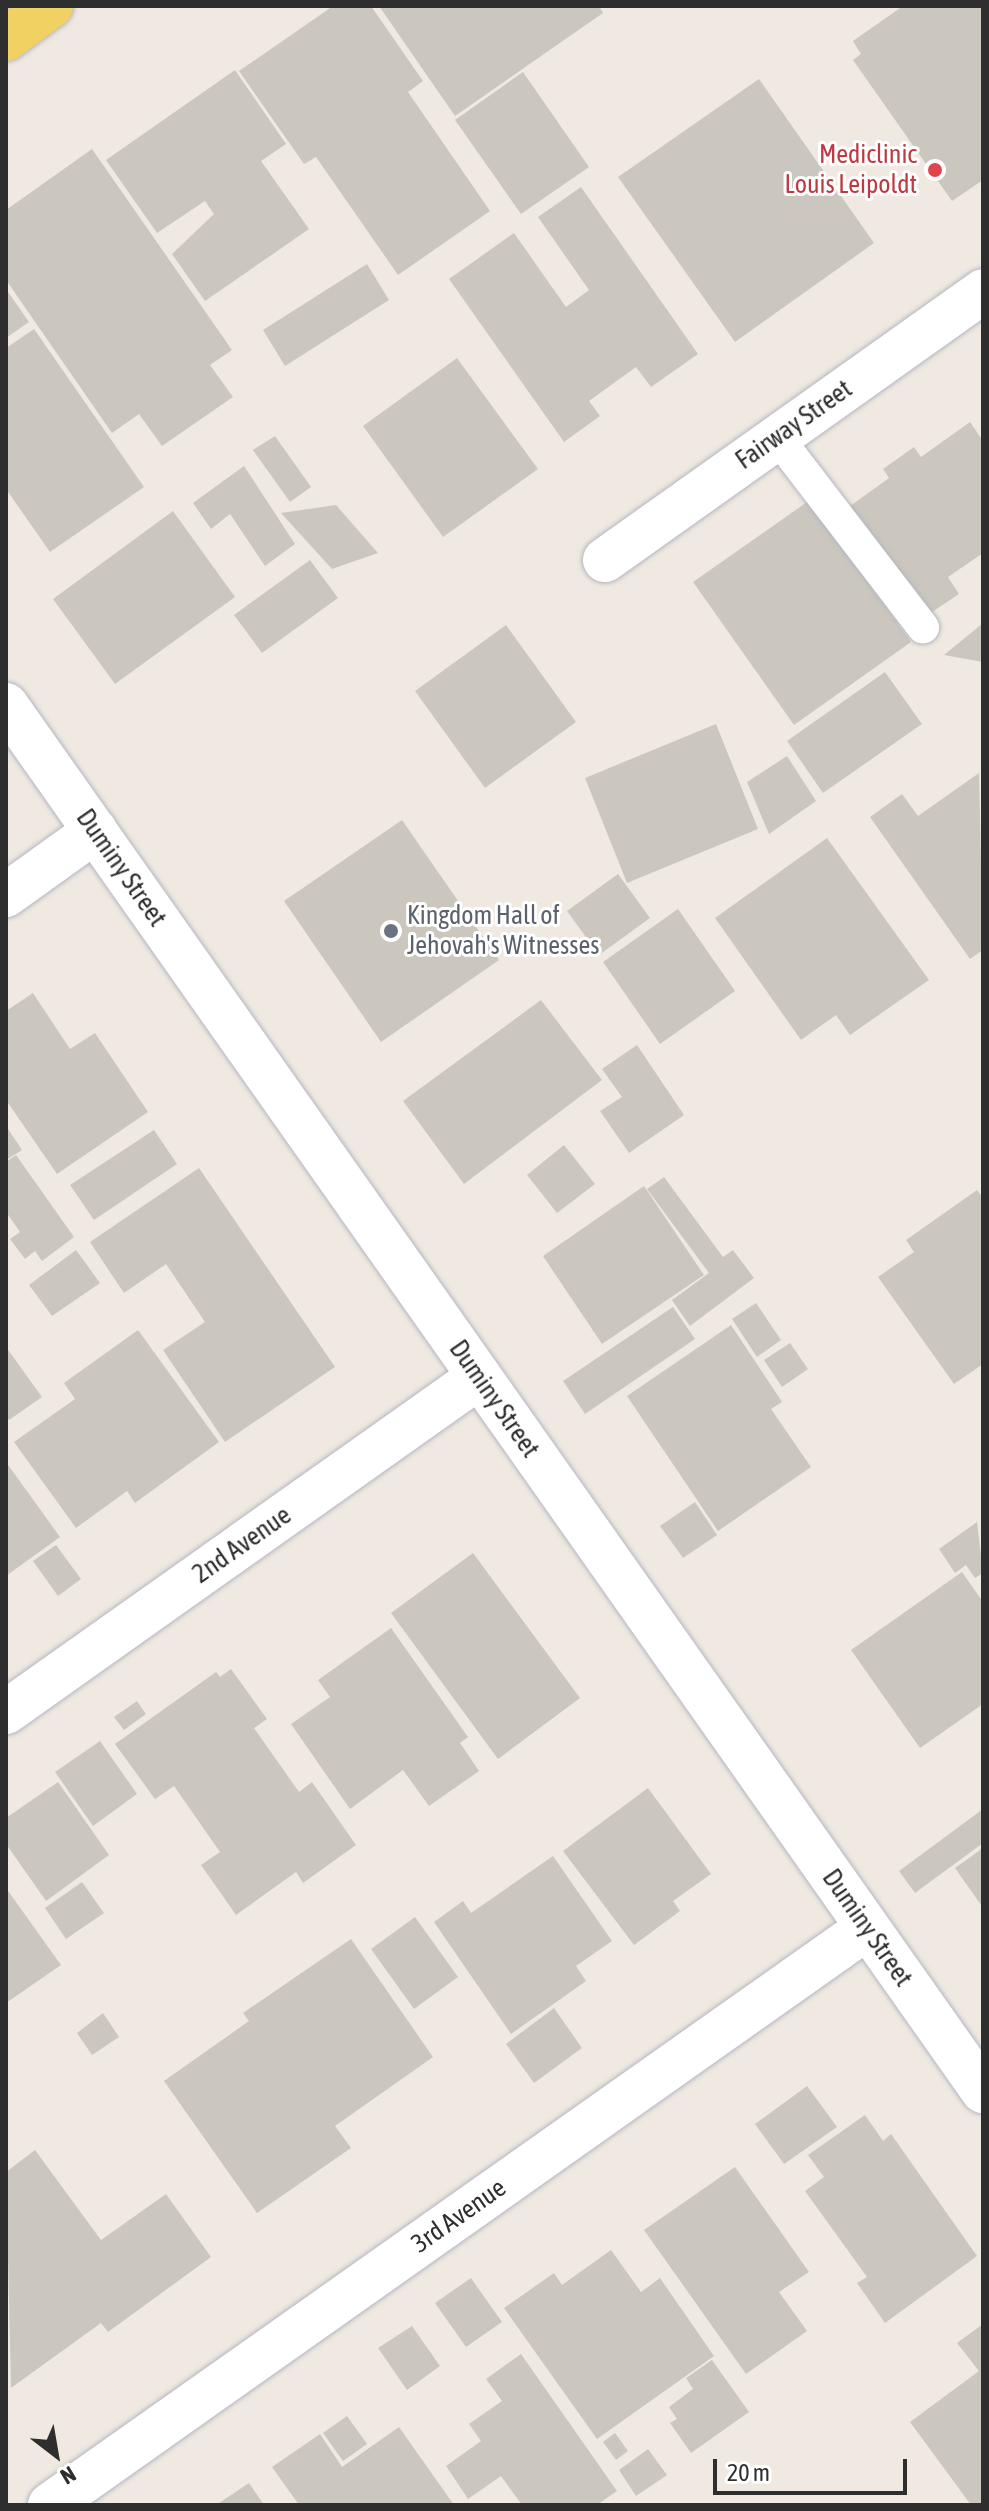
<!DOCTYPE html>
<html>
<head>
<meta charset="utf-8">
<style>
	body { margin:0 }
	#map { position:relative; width:989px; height:2511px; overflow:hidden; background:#efe9e1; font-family:"Asap Condensed",sans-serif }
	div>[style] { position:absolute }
	.building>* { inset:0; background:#cbc7bf }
	.roads { filter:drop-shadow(0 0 2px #b4b7c1) drop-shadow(0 0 2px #b4b7c1) }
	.service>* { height:32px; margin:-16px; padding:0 16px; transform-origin:16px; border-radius:16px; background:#fff }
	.minor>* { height:44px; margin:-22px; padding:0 22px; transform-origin:22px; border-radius:22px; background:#fff }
	.primary>* { height:44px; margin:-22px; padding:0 22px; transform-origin:22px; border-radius:22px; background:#f2d163 }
	.dots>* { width:22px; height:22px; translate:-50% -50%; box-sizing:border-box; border:4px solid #fff; border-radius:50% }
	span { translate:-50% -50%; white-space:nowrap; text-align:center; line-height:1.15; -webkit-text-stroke:6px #fff; paint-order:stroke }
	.health-label { font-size:26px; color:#be3a42 }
	.right { translate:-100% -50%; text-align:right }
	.street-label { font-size:26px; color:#2e2e2e }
	.worship-label { font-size:26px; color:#5b616d }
	.left { translate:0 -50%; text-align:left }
	.frame { position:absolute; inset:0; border:8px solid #2e2e2e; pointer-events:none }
	.north { position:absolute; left:16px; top:2415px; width:80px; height:80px; -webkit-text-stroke:6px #fff; paint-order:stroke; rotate:149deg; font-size:22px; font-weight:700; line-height:32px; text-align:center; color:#2e2e2e }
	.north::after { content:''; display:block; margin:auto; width:28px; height:36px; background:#2e2e2e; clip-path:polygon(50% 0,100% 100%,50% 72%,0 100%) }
	.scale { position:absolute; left:713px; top:2459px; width:194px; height:36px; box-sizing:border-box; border:4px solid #2e2e2e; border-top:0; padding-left:10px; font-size:24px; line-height:28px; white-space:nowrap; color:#2e2e2e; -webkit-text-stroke:6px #fff; paint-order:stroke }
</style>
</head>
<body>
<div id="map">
	<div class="building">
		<div style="clip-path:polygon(333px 6px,371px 6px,423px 81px,408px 92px,490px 211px,398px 275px,316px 157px,304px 164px,239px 71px)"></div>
		<div style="clip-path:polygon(379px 6px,599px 6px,603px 13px,455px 116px)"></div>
		<div style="clip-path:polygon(903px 6px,983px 6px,983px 180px,952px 201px,853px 60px,861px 54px,853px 41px)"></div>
		<div style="clip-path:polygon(235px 70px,286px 144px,261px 161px,309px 229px,205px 301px,172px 254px,214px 214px,205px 201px,157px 233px,106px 160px)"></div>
		<div style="clip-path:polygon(523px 72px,589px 167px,521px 214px,455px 120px)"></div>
		<div style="clip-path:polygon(759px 79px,874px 243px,735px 342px,618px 177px)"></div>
		<div style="clip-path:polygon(92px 149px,232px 350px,210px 365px,233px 397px,162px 446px,139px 414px,112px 433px,6px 280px,6px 210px)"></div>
		<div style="clip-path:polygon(581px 187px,698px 354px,651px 387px,636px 367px,589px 401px,600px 416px,564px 442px,449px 279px,514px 233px,566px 307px,589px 290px,538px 217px)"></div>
		<div style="clip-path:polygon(367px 264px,389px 300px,285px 366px,263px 330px)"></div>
		<div style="clip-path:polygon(6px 289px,29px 322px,6px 338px)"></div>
		<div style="clip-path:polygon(34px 329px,144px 487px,50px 552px,6px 489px,6px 348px)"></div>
		<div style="clip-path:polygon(457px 358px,538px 469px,443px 537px,363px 426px)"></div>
		<div style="clip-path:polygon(970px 422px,983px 441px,983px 553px,948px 577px,959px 594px,923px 618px,846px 509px,889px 478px,883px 469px,914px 447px,921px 457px)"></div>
		<div style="clip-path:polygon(275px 436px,311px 487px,290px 502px,253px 450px)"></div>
		<div style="clip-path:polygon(244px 466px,295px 544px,265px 566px,230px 514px,211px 529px,193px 503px)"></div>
		<div style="clip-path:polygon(810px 500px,911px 642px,794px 725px,693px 582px)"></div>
		<div style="clip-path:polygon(336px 505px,378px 553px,332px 569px,281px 513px)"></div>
		<div style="clip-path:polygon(173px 511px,235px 597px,115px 684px,53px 599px)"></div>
		<div style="clip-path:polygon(310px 560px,338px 598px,262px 653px,234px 615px)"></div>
		<div style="clip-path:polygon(983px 623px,983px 662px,944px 655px)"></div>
		<div style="clip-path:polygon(506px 625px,576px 722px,485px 788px,415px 691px)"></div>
		<div style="clip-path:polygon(885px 672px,922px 724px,823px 793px,787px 741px)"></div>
		<div style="clip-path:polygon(716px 724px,758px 829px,627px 883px,585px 778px)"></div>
		<div style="clip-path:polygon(787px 756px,816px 801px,769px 834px,747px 782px)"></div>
		<div style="clip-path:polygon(979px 773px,983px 950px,970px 959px,870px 817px,902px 794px,918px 816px)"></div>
		<div style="clip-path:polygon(402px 820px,499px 960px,381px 1042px,284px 901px)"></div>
		<div style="clip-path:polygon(827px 838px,929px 980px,850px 1035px,836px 1015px,801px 1040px,715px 918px)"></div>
		<div style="clip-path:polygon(618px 874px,650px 918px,599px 955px,567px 911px)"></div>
		<div style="clip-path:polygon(678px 909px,735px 991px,660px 1044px,603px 962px)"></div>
		<div style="clip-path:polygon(33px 993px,70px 1049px,95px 1033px,148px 1112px,57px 1174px,6px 1100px,6px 1011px)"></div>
		<div style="clip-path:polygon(541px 1000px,602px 1080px,464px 1184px,403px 1101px)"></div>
		<div style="clip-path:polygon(637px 1045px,684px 1115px,629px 1153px,600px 1111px,622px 1097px,602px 1069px)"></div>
		<div style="clip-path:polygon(6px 1126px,22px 1150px,6px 1160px)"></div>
		<div style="clip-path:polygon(154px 1130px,177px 1164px,94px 1220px,70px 1185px)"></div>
		<div style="clip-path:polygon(564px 1145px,595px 1184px,557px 1213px,527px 1175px)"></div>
		<div style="clip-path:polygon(16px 1155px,74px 1237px,42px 1261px,35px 1251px,25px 1259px,10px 1239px,20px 1232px,6px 1212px,6px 1162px)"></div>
		<div style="clip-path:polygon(199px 1168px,335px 1367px,225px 1442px,163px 1350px,205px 1322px,166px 1264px,124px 1293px,90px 1242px)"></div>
		<div style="clip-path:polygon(664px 1177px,723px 1257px,733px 1250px,754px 1278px,690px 1326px,672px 1300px,709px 1273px,647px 1189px)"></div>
		<div style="clip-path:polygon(644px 1186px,704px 1275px,602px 1344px,543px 1256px)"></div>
		<div style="clip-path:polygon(977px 1190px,983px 1198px,983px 1364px,954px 1384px,878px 1277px,914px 1252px,906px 1240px)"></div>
		<div style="clip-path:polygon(76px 1250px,100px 1283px,52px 1316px,29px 1285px)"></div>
		<div style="clip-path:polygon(756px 1303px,781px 1340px,757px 1357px,732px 1319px)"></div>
		<div style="clip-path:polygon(673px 1307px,695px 1339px,585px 1414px,563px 1381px)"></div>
		<div style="clip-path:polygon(731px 1325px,782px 1402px,771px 1409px,811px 1467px,718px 1531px,627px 1396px)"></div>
		<div style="clip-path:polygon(138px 1330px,219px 1442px,135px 1503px,127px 1491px,76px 1528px,14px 1442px,75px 1399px,64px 1383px)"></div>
		<div style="clip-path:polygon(790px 1343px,808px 1369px,782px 1387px,764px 1360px)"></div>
		<div style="clip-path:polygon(6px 1347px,42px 1397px,9px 1420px,6px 1416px)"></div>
		<div style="clip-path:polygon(6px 1462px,60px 1537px,6px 1576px)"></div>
		<div style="clip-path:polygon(695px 1502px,717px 1535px,683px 1558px,660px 1526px)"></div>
		<div style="clip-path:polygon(977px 1522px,983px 1573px,975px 1578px,966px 1565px,955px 1573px,939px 1549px)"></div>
		<div style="clip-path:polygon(56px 1545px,81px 1579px,58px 1596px,33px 1561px)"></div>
		<div style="clip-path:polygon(473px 1553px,580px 1698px,498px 1759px,391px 1613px)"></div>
		<div style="clip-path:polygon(962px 1572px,983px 1602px,983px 1704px,920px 1748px,851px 1650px)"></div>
		<div style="clip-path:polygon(391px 1628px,468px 1737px,460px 1743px,479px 1771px,429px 1806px,403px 1770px,350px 1809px,291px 1724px,330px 1697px,318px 1680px)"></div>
		<div style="clip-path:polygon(231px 1669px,267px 1719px,254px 1728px,299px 1792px,312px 1782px,356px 1845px,303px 1883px,296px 1872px,236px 1915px,201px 1865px,220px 1852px,174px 1786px,155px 1799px,115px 1744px,216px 1672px,220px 1677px)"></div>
		<div style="clip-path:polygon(137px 1701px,146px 1714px,124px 1730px,114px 1717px)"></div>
		<div style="clip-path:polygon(100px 1741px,137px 1794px,93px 1826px,55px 1772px)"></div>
		<div style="clip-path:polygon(58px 1782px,109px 1855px,46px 1901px,6px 1844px,6px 1818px)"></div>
		<div style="clip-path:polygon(648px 1788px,711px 1874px,673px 1901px,680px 1911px,634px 1945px,563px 1851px)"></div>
		<div style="clip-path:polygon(983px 1809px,983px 1843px,915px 1893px,899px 1871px)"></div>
		<div style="clip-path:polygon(983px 1848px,983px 1903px,981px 1905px,955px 1868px)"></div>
		<div style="clip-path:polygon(553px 1856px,612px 1941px,576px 1966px,586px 1981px,511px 2034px,434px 1922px,463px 1901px,471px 1913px)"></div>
		<div style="clip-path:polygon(82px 1882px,104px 1913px,66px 1939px,45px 1908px)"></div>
		<div style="clip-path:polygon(6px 1888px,61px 1965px,6px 2003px)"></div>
		<div style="clip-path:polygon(415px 1917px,458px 1977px,414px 2009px,371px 1949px)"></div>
		<div style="clip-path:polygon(351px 1939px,433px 2057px,335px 2126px,351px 2148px,257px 2213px,164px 2081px,249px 2021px,243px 2013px)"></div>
		<div style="clip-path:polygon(554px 2008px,582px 2048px,534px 2083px,506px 2044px)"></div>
		<div style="clip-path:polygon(103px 2013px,119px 2037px,92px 2055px,77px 2033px)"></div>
		<div style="clip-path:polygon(807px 2086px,837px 2127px,784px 2164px,755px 2124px)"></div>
		<div style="clip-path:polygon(865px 2115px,883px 2141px,891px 2134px,977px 2256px,885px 2323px,857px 2283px,867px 2277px,805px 2191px,824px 2177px,808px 2155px)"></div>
		<div style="clip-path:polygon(35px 2150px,101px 2240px,166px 2194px,211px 2257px,108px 2332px,101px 2323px,11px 2388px,6px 2172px)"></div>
		<div style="clip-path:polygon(735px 2167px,809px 2272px,779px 2292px,807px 2331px,746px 2374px,644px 2230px)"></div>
		<div style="clip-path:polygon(611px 2250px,641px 2292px,660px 2278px,714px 2356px,597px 2439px,504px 2308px,554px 2273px,562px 2285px)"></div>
		<div style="clip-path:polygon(471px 2278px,502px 2322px,466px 2347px,435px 2303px)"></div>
		<div style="clip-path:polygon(983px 2324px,983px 2505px,971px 2505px,910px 2422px,979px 2371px,957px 2343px)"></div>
		<div style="clip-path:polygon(412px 2326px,440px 2366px,407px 2390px,378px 2348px)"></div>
		<div style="clip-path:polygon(521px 2354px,617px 2491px,597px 2505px,522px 2505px,501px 2476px,468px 2499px,446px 2466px,481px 2441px,469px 2424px,502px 2401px,486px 2379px)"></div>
		<div style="clip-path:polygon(712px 2360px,749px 2412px,691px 2453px,670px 2423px,677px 2419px,669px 2407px,693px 2389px,686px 2378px)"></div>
		<div style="clip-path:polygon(347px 2416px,367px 2444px,343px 2461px,323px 2433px)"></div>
		<div style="clip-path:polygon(399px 2427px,454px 2505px,299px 2505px,272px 2467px,320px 2434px,342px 2467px)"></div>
		<div style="clip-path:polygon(615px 2433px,628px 2451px,616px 2460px,603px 2442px)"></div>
		<div style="clip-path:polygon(648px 2449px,667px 2475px,636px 2496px,619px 2470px)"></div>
		<div style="clip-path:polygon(249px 2483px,264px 2505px,216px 2505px)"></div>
	</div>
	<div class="roads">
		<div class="service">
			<div style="left:777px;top:437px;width:240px;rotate:52.5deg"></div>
		</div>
		<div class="minor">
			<div style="left:605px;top:560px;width:464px;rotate:-35.4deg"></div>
			<div style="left:6px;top:705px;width:1696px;rotate:54.82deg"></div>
			<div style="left:6px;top:895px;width:110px;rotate:-35.7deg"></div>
			<div style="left:6px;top:1712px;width:580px;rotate:-35.31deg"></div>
			<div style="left:50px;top:2505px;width:1000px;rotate:-35.23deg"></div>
		</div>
		<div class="primary">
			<div style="left:6px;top:39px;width:56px;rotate:-36.3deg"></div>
		</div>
	</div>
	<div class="dots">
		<div style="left:935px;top:170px;background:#e0444e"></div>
		<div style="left:391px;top:931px;background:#6b7280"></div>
	</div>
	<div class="health-label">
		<span class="right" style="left:917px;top:170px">Mediclinic<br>Louis Leipoldt</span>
	</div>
	<div class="street-label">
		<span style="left:794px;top:425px;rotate:-35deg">Fairway Street</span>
		<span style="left:121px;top:868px;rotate:55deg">Duminy Street</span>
		<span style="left:494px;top:1399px;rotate:55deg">Duminy Street</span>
		<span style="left:242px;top:1545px;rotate:-35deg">2nd Avenue</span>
		<span style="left:867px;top:1928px;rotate:55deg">Duminy Street</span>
		<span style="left:459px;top:2216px;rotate:-35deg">3rd Avenue</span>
	</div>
	<div class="worship-label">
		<span class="left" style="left:407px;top:931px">Kingdom Hall of<br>Jehovah's Witnesses</span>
	</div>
	<div class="frame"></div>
	<div class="north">N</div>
	<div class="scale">20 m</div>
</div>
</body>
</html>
